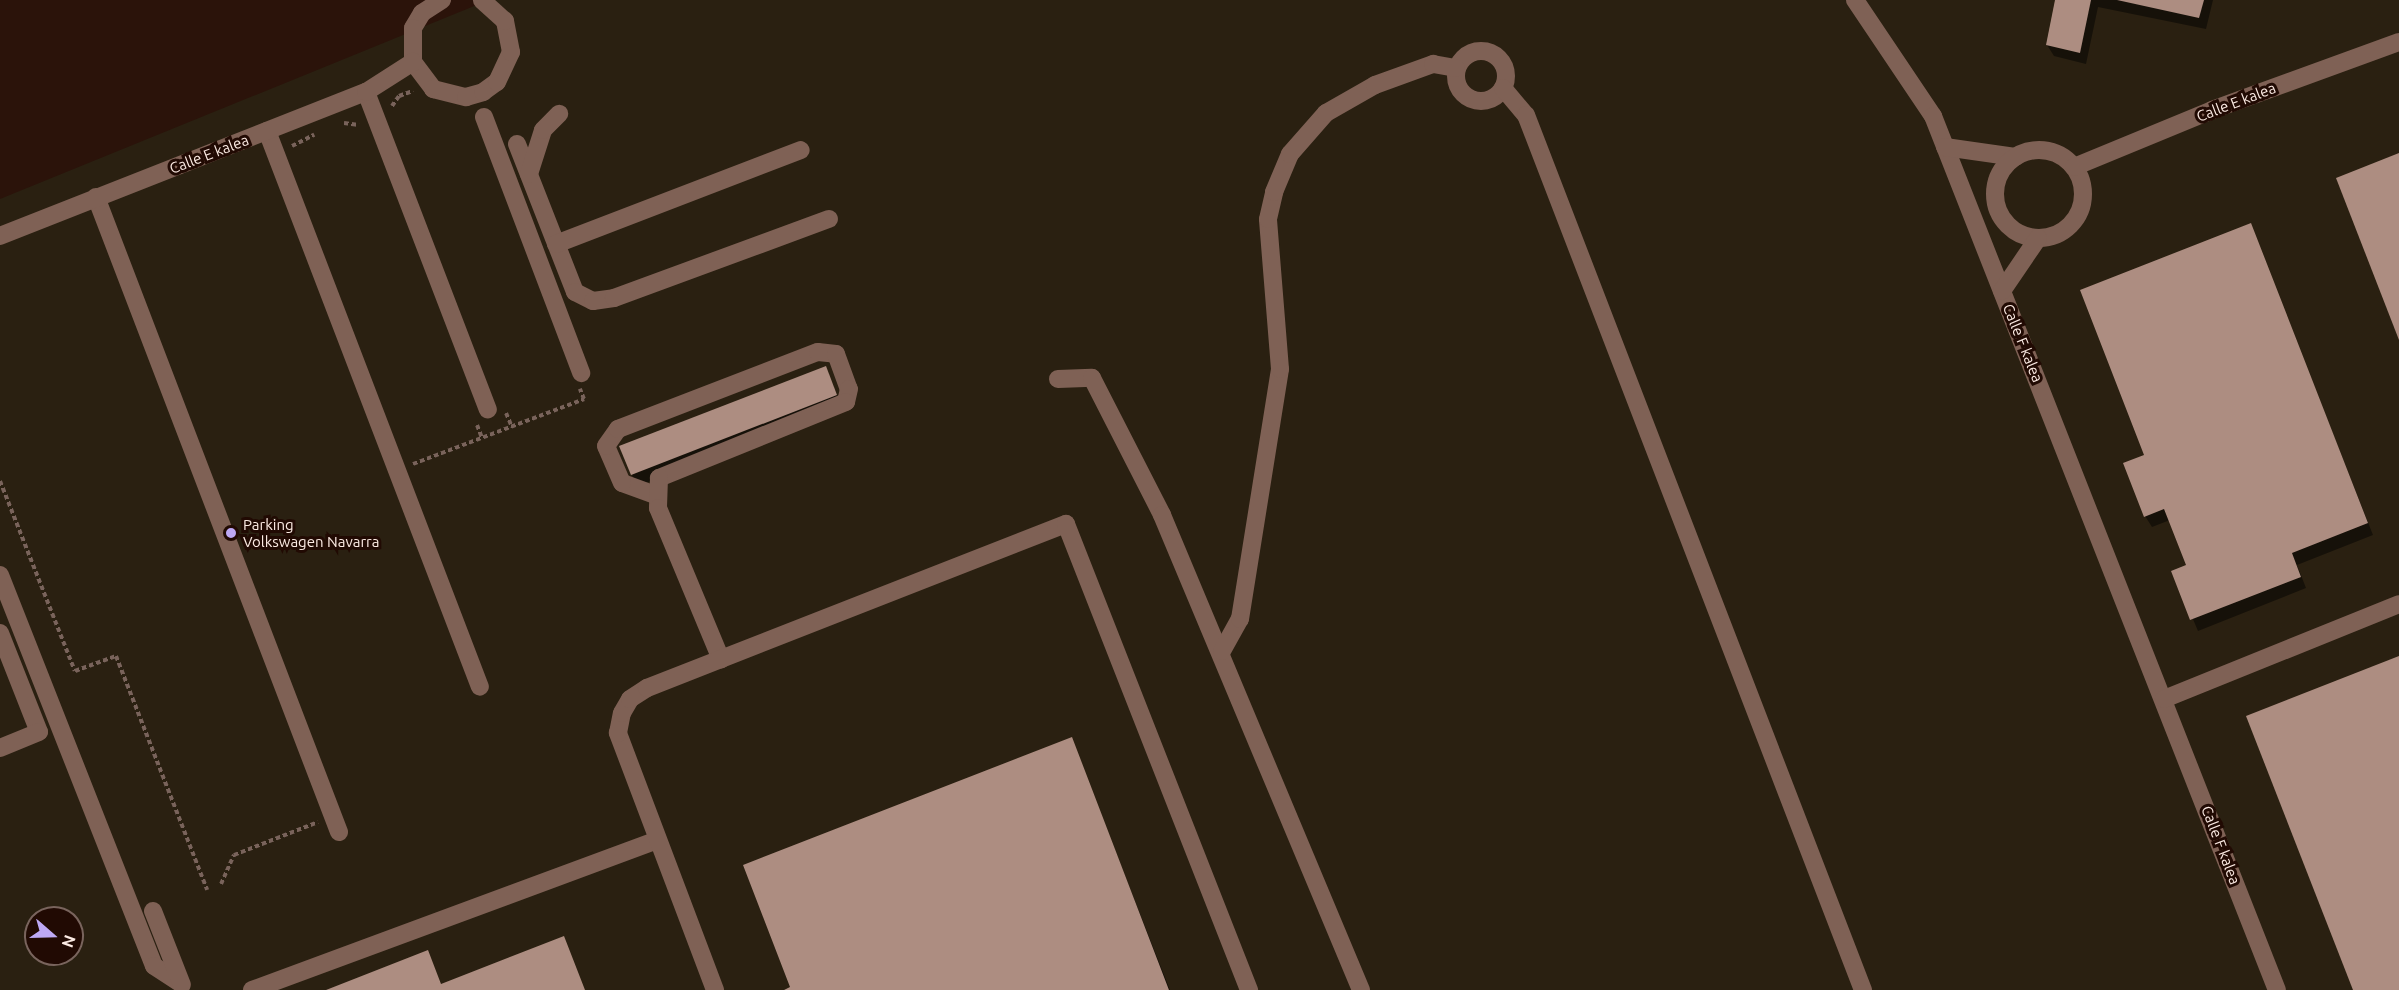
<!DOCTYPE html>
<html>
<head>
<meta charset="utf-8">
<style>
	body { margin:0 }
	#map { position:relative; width:2399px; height:990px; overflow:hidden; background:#2b130a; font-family:Ubuntu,sans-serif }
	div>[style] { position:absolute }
	.industrial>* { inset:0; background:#2a2011 }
	.shadow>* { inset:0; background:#0007 }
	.building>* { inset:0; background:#ad8d81 }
	.path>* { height:4px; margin-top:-2px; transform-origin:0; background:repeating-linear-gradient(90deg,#79635b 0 4.5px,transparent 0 7.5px) }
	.minor>* { height:18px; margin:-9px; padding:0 9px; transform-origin:9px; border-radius:9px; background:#7f6155 }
	.minor>.ring { margin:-9px; padding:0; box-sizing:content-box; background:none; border:18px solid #7f6155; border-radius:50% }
	.dots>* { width:16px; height:16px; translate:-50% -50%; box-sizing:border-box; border:3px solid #210a03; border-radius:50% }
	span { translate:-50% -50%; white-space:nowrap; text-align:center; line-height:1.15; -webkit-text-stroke:6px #210a03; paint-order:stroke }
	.street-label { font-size:15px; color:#fcebe4 }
	.poi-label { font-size:15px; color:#fcebe4 }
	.left { translate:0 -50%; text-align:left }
	.north { position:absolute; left:24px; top:906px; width:60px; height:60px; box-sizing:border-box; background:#210a03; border:2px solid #79645d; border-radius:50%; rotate:110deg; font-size:16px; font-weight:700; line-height:24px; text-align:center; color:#fcebe4 }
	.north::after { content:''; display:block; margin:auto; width:21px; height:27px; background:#bea9f5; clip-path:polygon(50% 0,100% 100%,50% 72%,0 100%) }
</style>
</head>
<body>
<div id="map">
	<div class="industrial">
		<div style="clip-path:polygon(evenodd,489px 0,2399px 0,2399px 990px,0 990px,0 199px,489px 0,36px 918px,72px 918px,72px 954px,36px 954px,36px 918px)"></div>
	</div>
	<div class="shadow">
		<div style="clip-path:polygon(2056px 0,2213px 0,2206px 29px,2098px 7px,2086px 64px,2054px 56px,2047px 45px)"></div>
		<div style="clip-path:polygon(2250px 225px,2373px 535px,2297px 565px,2306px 588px,2198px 631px,2173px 572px,2188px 566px,2170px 520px,2152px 527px,2145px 516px,2146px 455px)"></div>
		<div style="clip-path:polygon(825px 368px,842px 407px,638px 486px,632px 475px)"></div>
		<div style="clip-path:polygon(1071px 739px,1170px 990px,787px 990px)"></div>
	</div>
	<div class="building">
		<div style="clip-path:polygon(2055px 0,2091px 0,2080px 53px,2046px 45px)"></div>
		<div style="clip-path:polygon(2117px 0,2204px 0,2199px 18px)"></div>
		<div style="clip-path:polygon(2399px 153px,2399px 340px,2336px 178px)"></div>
		<div style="clip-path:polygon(2251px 223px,2368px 523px,2292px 553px,2301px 577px,2190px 620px,2171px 571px,2186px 565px,2164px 509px,2144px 517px,2123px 463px,2144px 455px,2080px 290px)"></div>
		<div style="clip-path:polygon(826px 366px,837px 395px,631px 475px,619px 446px)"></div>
		<div style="clip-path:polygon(2399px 656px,2399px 990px,2353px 990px,2246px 716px)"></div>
		<div style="clip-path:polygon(1072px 737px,1169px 990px,784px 990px,790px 987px,743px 865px)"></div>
		<div style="clip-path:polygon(564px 936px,585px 990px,326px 990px,428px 950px,441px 984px)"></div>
	</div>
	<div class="path">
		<div style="left:392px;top:106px;width:12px;rotate:-55deg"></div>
		<div style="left:399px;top:96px;width:15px;rotate:-20deg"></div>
		<div style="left:344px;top:123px;width:15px;rotate:8deg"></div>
		<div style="left:292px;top:146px;width:25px;rotate:-27deg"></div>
		<div style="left:506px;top:413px;width:15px;rotate:67deg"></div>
		<div style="left:477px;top:425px;width:14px;rotate:69deg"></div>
		<div style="left:413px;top:464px;width:183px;rotate:-20.8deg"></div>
		<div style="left:584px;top:399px;width:11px;rotate:-112deg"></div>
		<div style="left:0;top:481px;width:204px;rotate:68.5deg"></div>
		<div style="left:75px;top:671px;width:44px;rotate:-20.1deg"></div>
		<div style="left:116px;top:656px;width:251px;rotate:68.7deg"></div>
		<div style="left:221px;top:884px;width:32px;rotate:-66deg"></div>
		<div style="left:234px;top:855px;width:90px;rotate:-21.4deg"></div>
	</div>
	<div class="minor">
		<div style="left:442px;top:0;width:24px;rotate:147deg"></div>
		<div style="left:422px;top:13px;width:17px;rotate:121deg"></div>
		<div style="left:413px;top:28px;width:34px;rotate:90deg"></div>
		<div style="left:413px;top:62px;width:34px;rotate:53deg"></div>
		<div style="left:433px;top:89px;width:34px;rotate:14deg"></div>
		<div style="left:466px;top:97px;width:18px;rotate:-16deg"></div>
		<div style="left:483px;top:92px;width:17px;rotate:-36deg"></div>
		<div style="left:497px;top:82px;width:33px;rotate:-65deg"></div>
		<div style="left:511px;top:52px;width:32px;rotate:-101deg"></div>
		<div style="left:505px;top:21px;width:31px;rotate:-138deg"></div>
		<div style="left:1855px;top:0;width:140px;rotate:56.1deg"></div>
		<div style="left:1933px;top:116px;width:939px;rotate:68.52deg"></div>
		<div class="ring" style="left:1456px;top:51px;width:32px;height:32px"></div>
		<div style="left:1503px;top:88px;width:35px;rotate:50deg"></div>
		<div style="left:1526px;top:115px;width:938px;rotate:68.94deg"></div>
		<div style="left:366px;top:92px;width:340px;rotate:69deg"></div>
		<div style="left:484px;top:117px;width:274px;rotate:69.2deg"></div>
		<div style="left:267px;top:131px;width:595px;rotate:69.04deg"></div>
		<div style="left:517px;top:144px;width:159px;rotate:68.6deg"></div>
		<div style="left:575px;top:292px;width:20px;rotate:27deg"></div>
		<div style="left:593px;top:301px;width:21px;rotate:-8deg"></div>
		<div style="left:614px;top:298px;width:229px;rotate:-20.2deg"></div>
		<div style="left:1945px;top:147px;width:71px;rotate:8.1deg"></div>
		<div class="ring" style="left:1995px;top:150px;width:70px;height:70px"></div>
		<div style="left:2074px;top:167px;width:149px;rotate:-22.4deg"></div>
		<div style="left:2212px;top:110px;width:199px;rotate:-20deg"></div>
		<div style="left:529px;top:174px;width:46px;rotate:-72.3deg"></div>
		<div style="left:543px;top:130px;width:23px;rotate:-45deg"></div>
		<div style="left:96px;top:197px;width:680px;rotate:69.06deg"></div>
		<div style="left:0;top:236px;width:393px;rotate:-21.5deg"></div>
		<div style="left:366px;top:92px;width:56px;rotate:-32.6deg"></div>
		<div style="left:556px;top:244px;width:262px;rotate:-21deg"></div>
		<div style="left:2002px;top:291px;width:64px;rotate:-55.8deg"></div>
		<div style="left:1058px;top:379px;width:34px;rotate:-2deg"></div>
		<div style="left:1092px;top:378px;width:154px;rotate:62.9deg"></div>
		<div style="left:1162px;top:515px;width:515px;rotate:67.27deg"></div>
		<div style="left:658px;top:496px;width:38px;rotate:-160deg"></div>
		<div style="left:622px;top:483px;width:40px;rotate:-113.4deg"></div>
		<div style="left:606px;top:446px;width:21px;rotate:-55deg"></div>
		<div style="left:618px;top:429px;width:214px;rotate:-21.1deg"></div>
		<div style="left:818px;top:352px;width:18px;rotate:6deg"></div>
		<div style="left:836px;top:354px;width:37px;rotate:70deg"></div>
		<div style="left:849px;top:389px;width:13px;rotate:103deg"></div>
		<div style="left:846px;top:402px;width:202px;rotate:157.9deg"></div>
		<div style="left:659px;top:478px;width:30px;rotate:92deg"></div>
		<div style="left:658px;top:508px;width:164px;rotate:67.4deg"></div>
		<div style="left:0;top:575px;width:420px;rotate:68.5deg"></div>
		<div style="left:154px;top:966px;width:31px;rotate:33deg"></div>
		<div style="left:0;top:633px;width:106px;rotate:68.5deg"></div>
		<div style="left:39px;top:732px;width:42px;rotate:157.7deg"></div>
		<div style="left:1222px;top:651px;width:37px;rotate:-61deg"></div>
		<div style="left:1240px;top:619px;width:253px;rotate:-80.9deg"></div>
		<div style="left:1280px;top:369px;width:150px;rotate:-94.6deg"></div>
		<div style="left:1268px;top:219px;width:28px;rotate:-77deg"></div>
		<div style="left:1274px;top:192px;width:41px;rotate:-67.2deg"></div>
		<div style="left:1290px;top:154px;width:55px;rotate:-48.7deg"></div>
		<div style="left:1326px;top:113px;width:56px;rotate:-29.7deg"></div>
		<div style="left:1375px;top:85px;width:62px;rotate:-19.9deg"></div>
		<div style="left:1433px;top:64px;width:23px;rotate:10deg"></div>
		<div style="left:2164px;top:699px;width:253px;rotate:-22deg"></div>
		<div style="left:153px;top:911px;width:79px;rotate:68.6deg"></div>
		<div style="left:252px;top:990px;width:432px;rotate:-20.3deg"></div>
		<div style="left:715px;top:990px;width:275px;rotate:-110.7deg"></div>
		<div style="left:618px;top:733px;width:20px;rotate:-79deg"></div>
		<div style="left:622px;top:713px;width:16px;rotate:-60deg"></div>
		<div style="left:630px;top:699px;width:20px;rotate:-33deg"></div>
		<div style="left:647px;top:688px;width:450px;rotate:-21.4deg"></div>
		<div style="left:1066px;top:524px;width:501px;rotate:68.56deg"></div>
	</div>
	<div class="dots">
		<div style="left:231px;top:533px;background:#bea9f5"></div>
	</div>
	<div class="street-label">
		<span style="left:2236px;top:102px;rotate:-21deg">Calle E kalea</span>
		<span style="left:209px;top:154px;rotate:-21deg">Calle E kalea</span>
		<span style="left:2023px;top:343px;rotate:68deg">Calle F kalea</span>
		<span style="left:2221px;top:845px;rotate:69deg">Calle F kalea</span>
	</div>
	<div class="poi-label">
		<span class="left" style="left:243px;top:533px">Parking<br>Volkswagen Navarra</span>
	</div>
	<div class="north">N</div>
</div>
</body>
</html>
